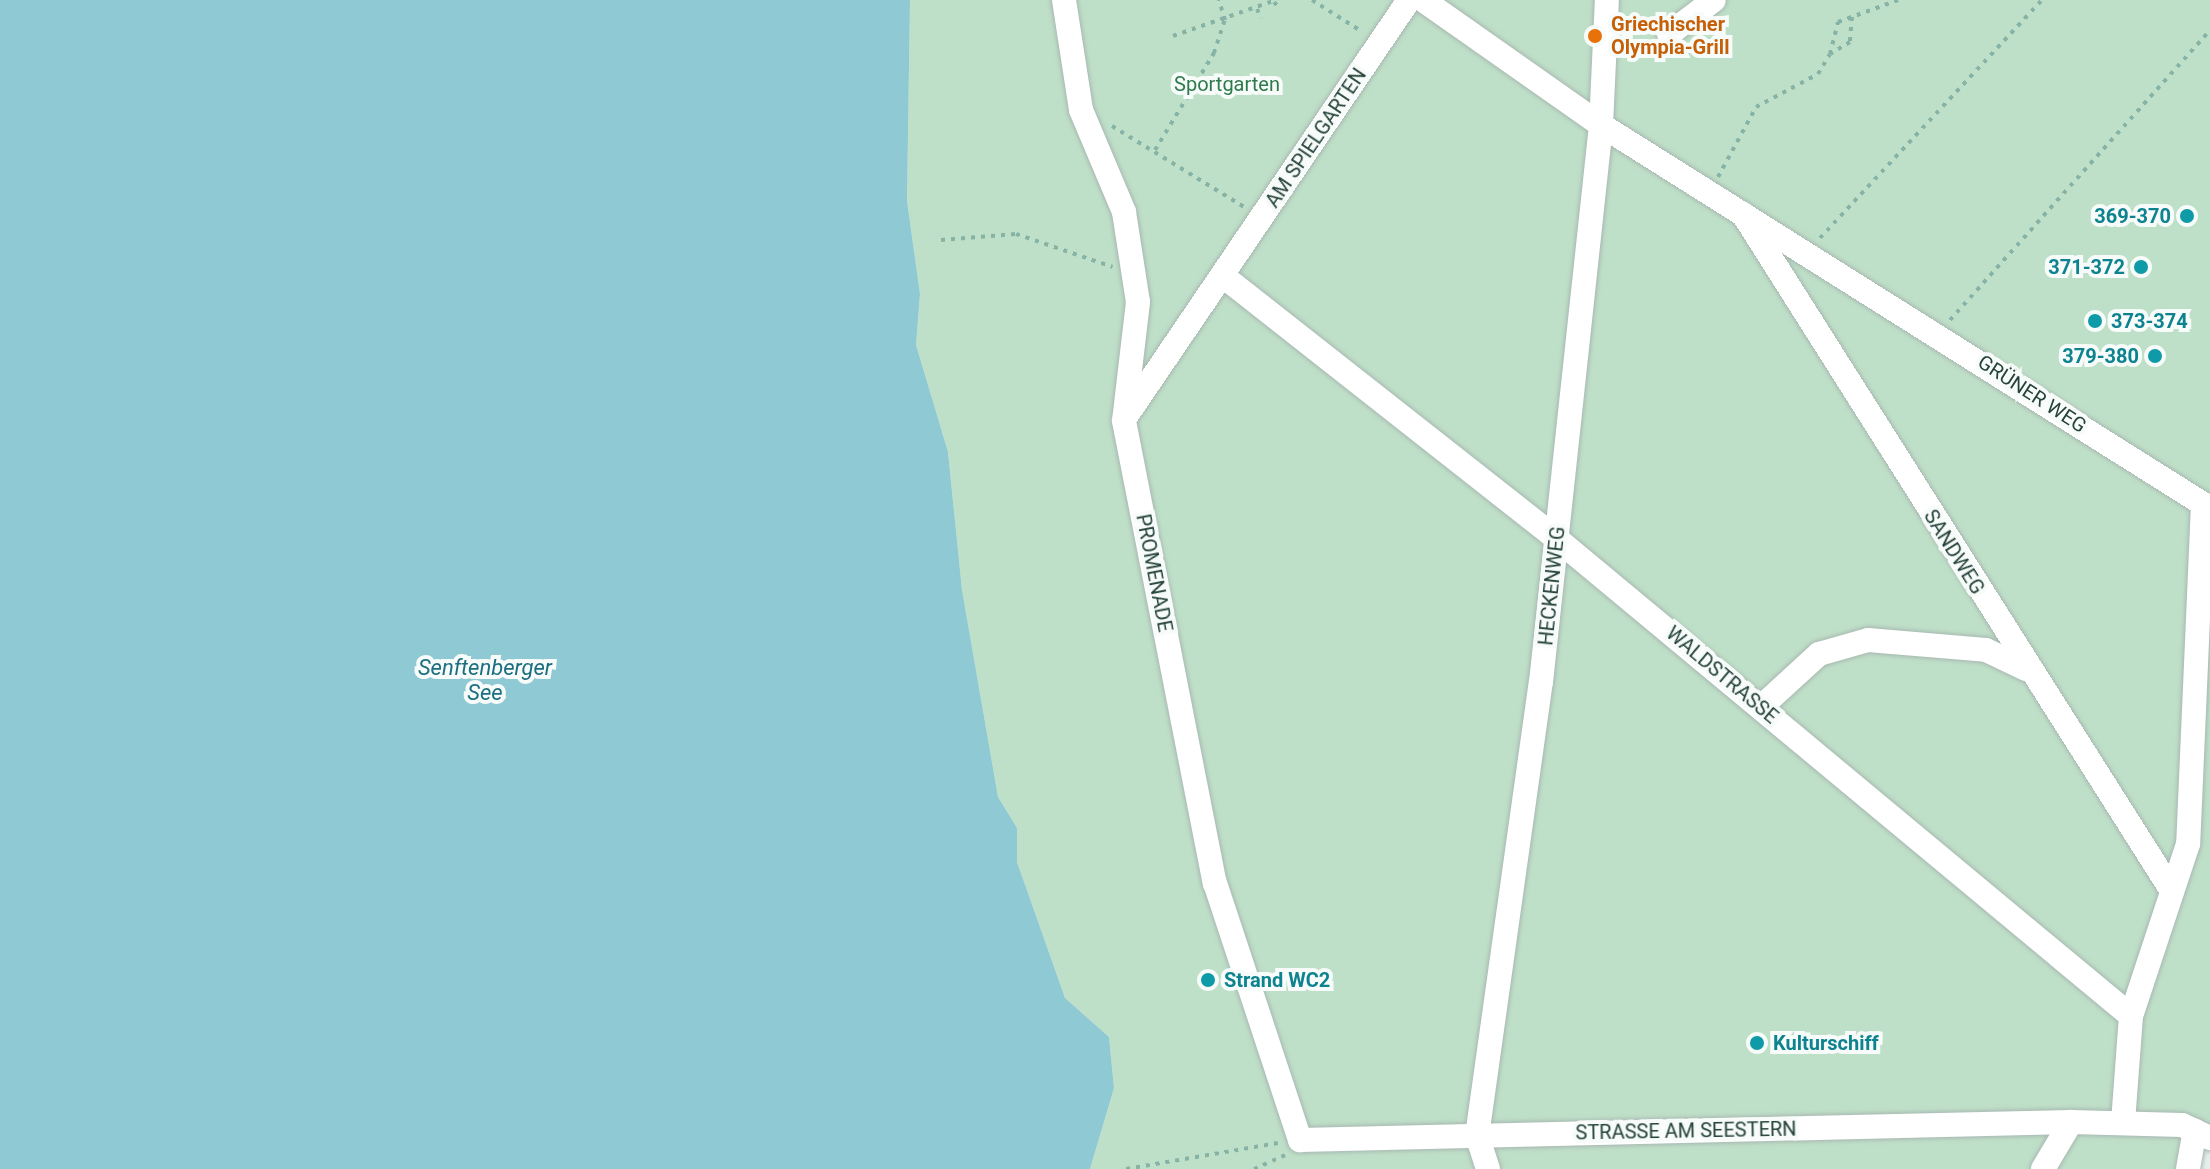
<!DOCTYPE html>
<html>
<head>
<meta charset="utf-8">
<style>
	body { margin:0 }
	#map { position:relative; width:2210px; height:1169px; overflow:hidden; background:#e6efeb; font-family:Roboto,sans-serif }
	div>[style] { position:absolute }
	.green>* { inset:0; background:#bfe0c8 }
	.water>* { inset:0; background:#8ec9d4 }
	.path>* { height:4px; margin-top:-2px; transform-origin:0; background:repeating-linear-gradient(90deg,#86b3a5 0 4px,transparent 0 10px) }
	.roads { filter:drop-shadow(0 0 2px #a8b8b2) drop-shadow(0 0 2px #a8b8b2) }
	.minor>* { height:24px; margin:-12px; padding:0 12px; transform-origin:12px; border-radius:12px; background:#fff }
	.dots>* { width:22px; height:22px; translate:-50% -50%; box-sizing:border-box; border:4px solid #f7fbf9; border-radius:50% }
	span { translate:-50% -50%; white-space:nowrap; text-align:center; line-height:1.15; -webkit-text-stroke:8px #f7fbf9; paint-order:stroke }
	.food-label { font-size:20px; color:#c56008; font-weight:700 }
	.left { translate:0 -50%; text-align:left }
	.park-label { font-size:20px; color:#2d7a4b }
	.street-label { font-size:20px; color:#24423a }
	.culture-label { font-size:20px; color:#0d838f; font-weight:700 }
	.right { translate:-100% -50%; text-align:right }
	.water-label { font-size:22px; color:#1c6f80; font-style:italic }
</style>
</head>
<body>
<div id="map">
	<div class="green">
		<div style="clip-path:polygon(910px 0,2210px 0,2210px 1125px,2191px 1116px,2180px 1169px,1090px 1169px,1114px 1088px,1109px 1037px,1065px 998px,1017px 862px,1017px 828px,998px 797px,962px 590px,948px 452px,916px 345px,920px 294px,907px 201px)"></div>
	</div>
	<div class="water">
		<div style="clip-path:polygon(0 0,910px 0,907px 201px,920px 294px,916px 345px,948px 452px,962px 590px,998px 797px,1017px 828px,1017px 862px,1065px 998px,1109px 1037px,1114px 1088px,1090px 1169px,0 1169px)"></div>
	</div>
	<div class="path">
		<div style="left:1312px;top:0;width:58px;rotate:32.3deg"></div>
		<div style="left:1274px;top:2px;width:9px;rotate:49deg"></div>
		<div style="left:1257px;top:9px;width:10px;rotate:66deg"></div>
		<div style="left:1852px;top:17px;width:25px;rotate:95deg"></div>
		<div style="left:1850px;top:42px;width:23px;rotate:149deg"></div>
		<div style="left:1830px;top:54px;width:33px;rotate:-76deg"></div>
		<div style="left:1838px;top:22px;width:64px;rotate:-20.1deg"></div>
		<div style="left:1173px;top:36px;width:109px;rotate:-19.3deg"></div>
		<div style="left:1112px;top:126px;width:155px;rotate:31.5deg"></div>
		<div style="left:1155px;top:150px;width:114px;rotate:-58.7deg"></div>
		<div style="left:1214px;top:53px;width:35px;rotate:-72deg"></div>
		<div style="left:1225px;top:20px;width:21px;rotate:-107deg"></div>
		<div style="left:1718px;top:177px;width:80px;rotate:-61.5deg"></div>
		<div style="left:1756px;top:107px;width:70px;rotate:-28deg"></div>
		<div style="left:1818px;top:74px;width:23px;rotate:-59deg"></div>
		<div style="left:1820px;top:238px;width:325px;rotate:-47deg"></div>
		<div style="left:941px;top:240px;width:75px;rotate:-4.6deg"></div>
		<div style="left:1016px;top:234px;width:102px;rotate:18.8deg"></div>
		<div style="left:1950px;top:320px;width:389px;rotate:-48.1deg"></div>
		<div style="left:1126px;top:1169px;width:154px;rotate:-9.7deg"></div>
		<div style="left:1254px;top:1169px;width:34px;rotate:-24deg"></div>
	</div>
	<div class="roads">
		<div class="minor">
			<div style="left:1064px;top:0;width:111px;rotate:81.2deg"></div>
			<div style="left:1081px;top:110px;width:111px;rotate:67.1deg"></div>
			<div style="left:1124px;top:212px;width:91px;rotate:81.2deg"></div>
			<div style="left:1138px;top:302px;width:120px;rotate:96.7deg"></div>
			<div style="left:1124px;top:421px;width:471px;rotate:78.9deg"></div>
			<div style="left:1215px;top:883px;width:271px;rotate:71.7deg"></div>
			<div style="left:1300px;top:1140px;width:771px;rotate:-1.34deg"></div>
			<div style="left:2071px;top:1122px;width:111px;rotate:1.5deg"></div>
			<div style="left:2182px;top:1125px;width:31px;rotate:25deg"></div>
			<div style="left:1423px;top:0;width:218px;rotate:35.1deg"></div>
			<div style="left:1601px;top:125px;width:711px;rotate:32.19deg"></div>
			<div style="left:2203px;top:504px;width:340px;rotate:92.5deg"></div>
			<div style="left:2188px;top:844px;width:181px;rotate:108.3deg"></div>
			<div style="left:2131px;top:1016px;width:106px;rotate:94.3deg"></div>
			<div style="left:1669px;top:34px;width:56px;rotate:-37.1deg"></div>
			<div style="left:1743px;top:214px;width:801px;rotate:57.64deg"></div>
			<div style="left:1223px;top:276px;width:425px;rotate:38.2deg"></div>
			<div style="left:1557px;top:539px;width:746px;rotate:39.73deg"></div>
			<div style="left:1125px;top:418px;width:505px;rotate:-55.81deg"></div>
			<div style="left:1761px;top:707px;width:79px;rotate:-42.4deg"></div>
			<div style="left:1819px;top:654px;width:51px;rotate:-15.9deg"></div>
			<div style="left:1868px;top:640px;width:118px;rotate:4.8deg"></div>
			<div style="left:1986px;top:650px;width:44px;rotate:25.4deg"></div>
			<div style="left:1488px;top:1169px;width:35px;rotate:-108deg"></div>
			<div style="left:1477px;top:1136px;width:458px;rotate:-82deg"></div>
			<div style="left:1541px;top:682px;width:560px;rotate:-83.85deg"></div>
			<div style="left:1601px;top:125px;width:125px;rotate:-87.3deg"></div>
			<div style="left:2043px;top:1169px;width:55px;rotate:-59.2deg"></div>
			<div style="left:2188px;top:1169px;width:39px;rotate:-80deg"></div>
		</div>
	</div>
	<div class="dots">
		<div style="left:1595px;top:36px;background:#e8710a"></div>
		<div style="left:2187px;top:216px;background:#0f9aa8"></div>
		<div style="left:2141px;top:267px;background:#0f9aa8"></div>
		<div style="left:2095px;top:321px;background:#0f9aa8"></div>
		<div style="left:2155px;top:356px;background:#0f9aa8"></div>
		<div style="left:1208px;top:980px;background:#0f9aa8"></div>
		<div style="left:1757px;top:1043px;background:#0f9aa8"></div>
	</div>
	<div class="food-label">
		<span class="left" style="left:1611px;top:36px">Griechischer<br>Olympia-Grill</span>
	</div>
	<div class="park-label">
		<span style="left:1227px;top:84px">Sportgarten</span>
	</div>
	<div class="street-label">
		<span style="left:1316px;top:138px;rotate:-56deg">AM SPIELGARTEN</span>
		<span style="left:2032px;top:394px;rotate:33deg">GRÜNER WEG</span>
		<span style="left:1954px;top:552px;rotate:58deg">SANDWEG</span>
		<span style="left:1154px;top:573px;rotate:79deg">PROMENADE</span>
		<span style="left:1552px;top:586px;rotate:-84deg">HECKENWEG</span>
		<span style="left:1722px;top:675px;rotate:40deg">WALDSTRASSE</span>
		<span style="left:1686px;top:1131px;rotate:-1deg">STRASSE AM SEESTERN</span>
	</div>
	<div class="culture-label">
		<span class="right" style="left:2171px;top:216px">369-370</span>
		<span class="right" style="left:2125px;top:267px">371-372</span>
		<span class="left" style="left:2111px;top:321px">373-374</span>
		<span class="right" style="left:2139px;top:356px">379-380</span>
		<span class="left" style="left:1224px;top:980px">Strand WC2</span>
		<span class="left" style="left:1773px;top:1043px">Kulturschiff</span>
	</div>
	<div class="water-label">
		<span style="left:485px;top:680px">Senftenberger<br>See</span>
	</div>
</div>
</body>
</html>
